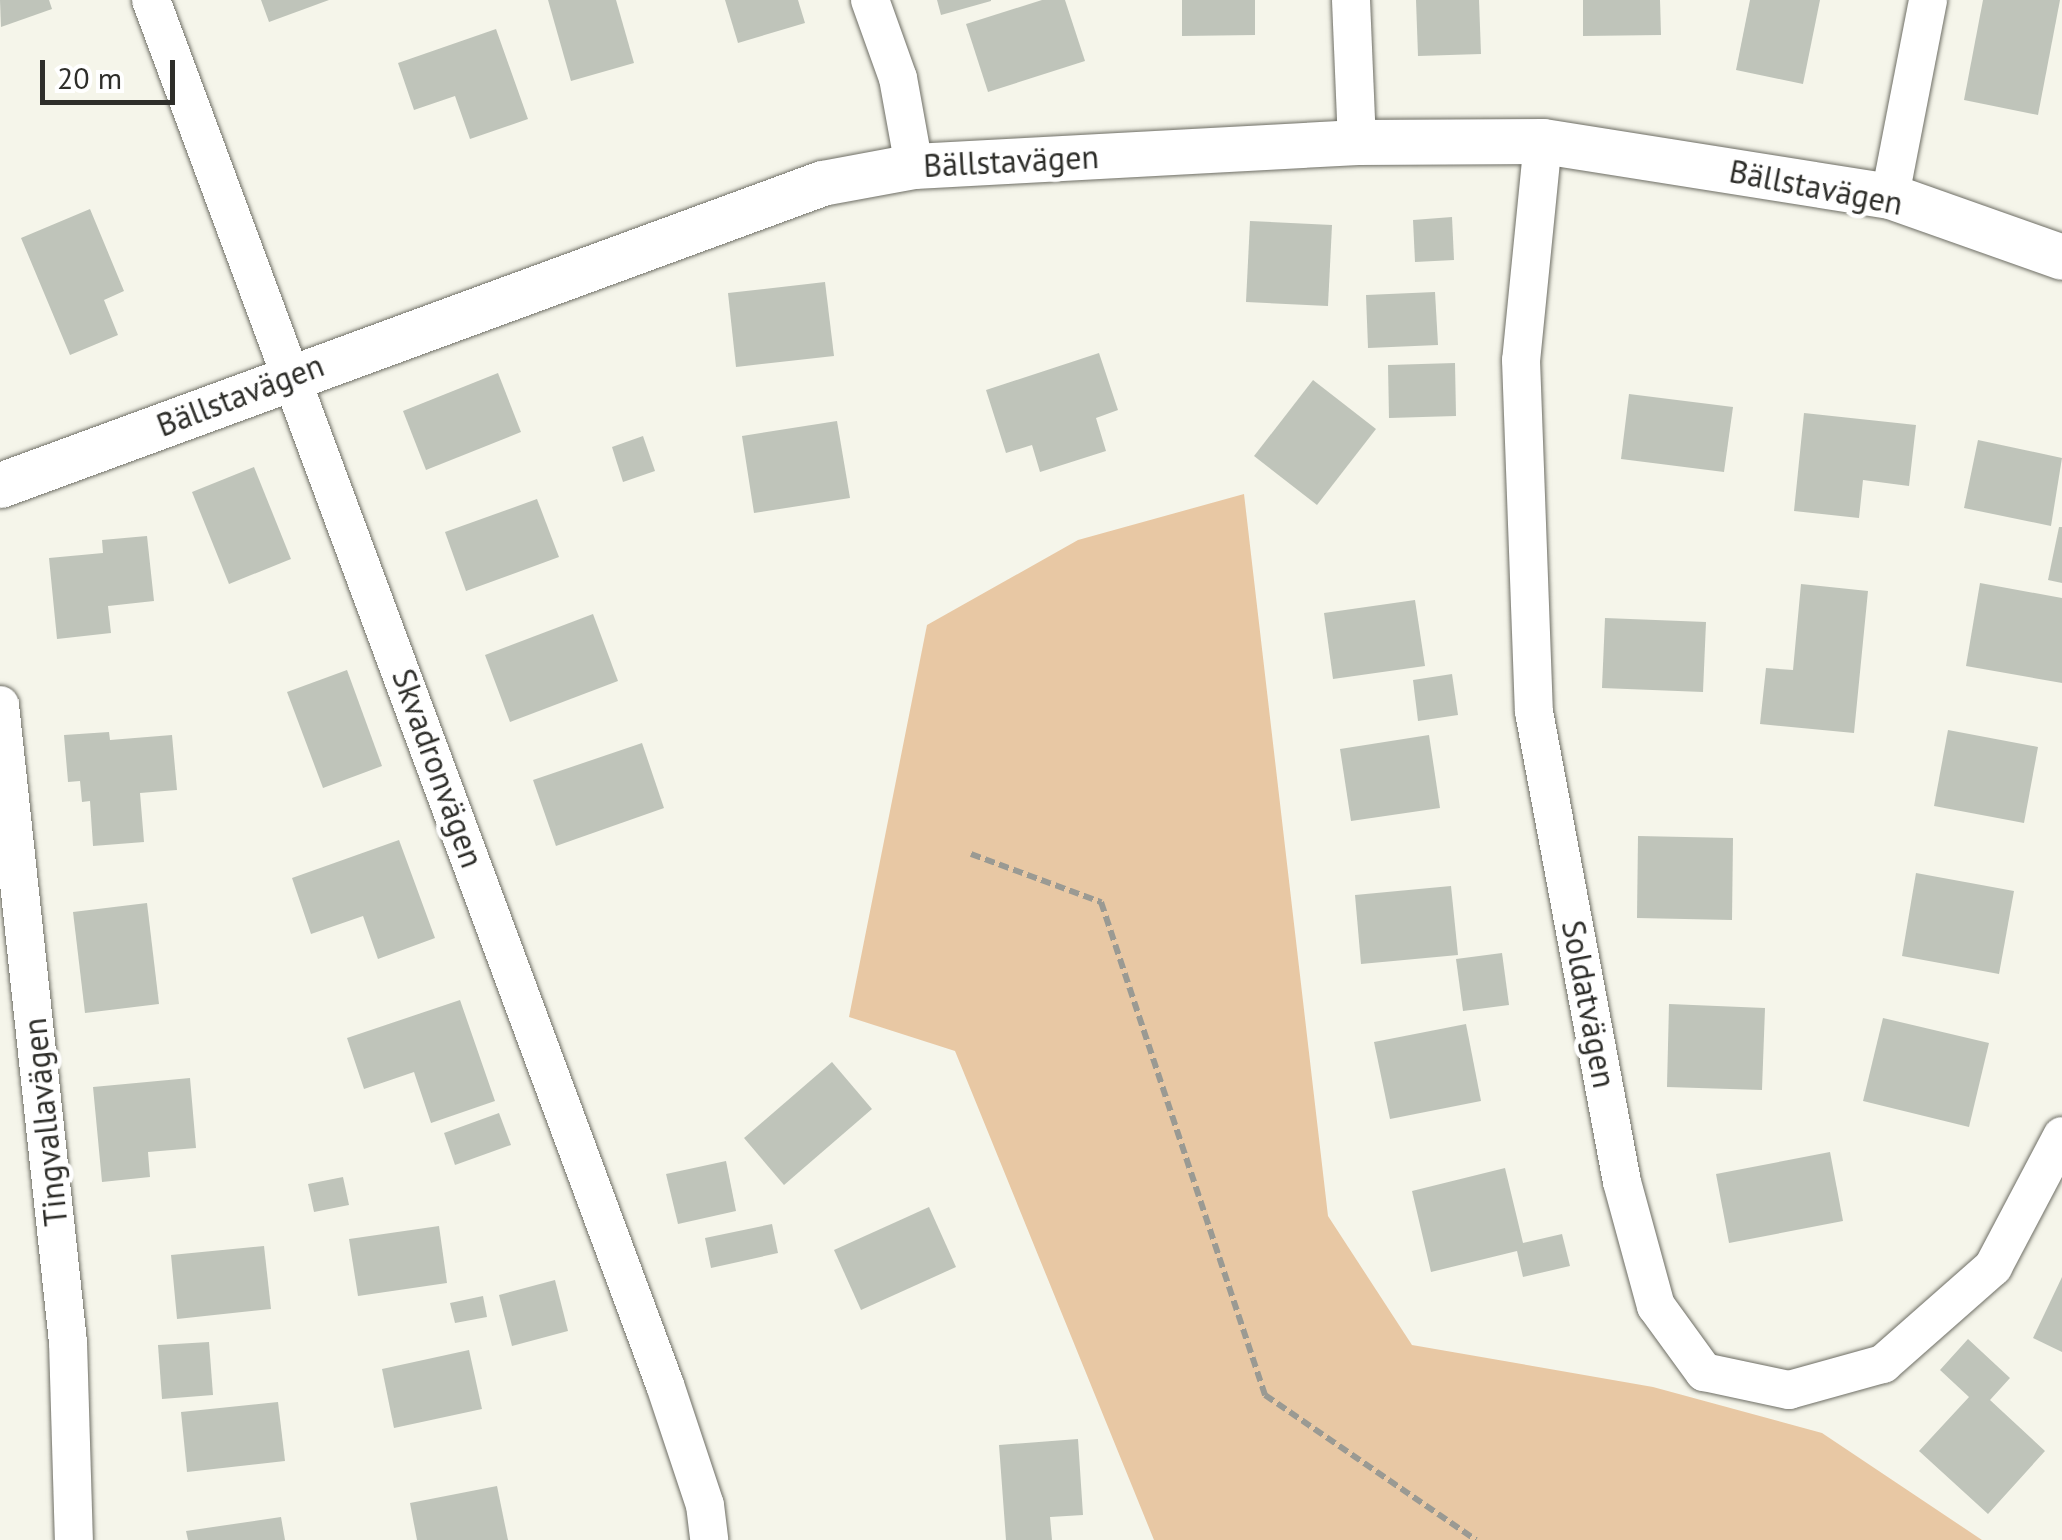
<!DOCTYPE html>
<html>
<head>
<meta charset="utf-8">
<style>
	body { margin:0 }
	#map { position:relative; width:2062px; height:1540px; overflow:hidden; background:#f5f5ea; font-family:"PT Sans",sans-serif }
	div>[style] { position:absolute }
	.green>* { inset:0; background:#e8c8a4 }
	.building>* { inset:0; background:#bfc4ba }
	.path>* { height:6px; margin-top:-3px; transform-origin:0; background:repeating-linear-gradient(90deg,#9a9a93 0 10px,transparent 0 15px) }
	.roads { filter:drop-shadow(0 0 2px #6e6e65) drop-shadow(0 0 2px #6e6e65) }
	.minor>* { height:38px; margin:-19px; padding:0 19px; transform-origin:19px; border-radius:19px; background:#fff }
	.tertiary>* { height:45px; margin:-22.5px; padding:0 22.5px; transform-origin:22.5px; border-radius:22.5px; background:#fff }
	span { translate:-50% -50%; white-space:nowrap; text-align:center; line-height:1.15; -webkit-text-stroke:9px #fff; paint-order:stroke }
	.street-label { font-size:32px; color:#2e2e2a }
	.scale { position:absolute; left:40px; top:60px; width:135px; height:45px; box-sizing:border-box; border:5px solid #2e2e2a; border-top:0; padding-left:12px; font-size:30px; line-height:35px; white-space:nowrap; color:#2e2e2a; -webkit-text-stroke:8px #fff; paint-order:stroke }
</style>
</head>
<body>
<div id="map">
	<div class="green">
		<div style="clip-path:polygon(1244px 494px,1328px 1216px,1412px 1345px,1653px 1387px,1822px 1433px,1982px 1540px,1154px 1540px,955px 1051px,849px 1017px,927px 625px,1078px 540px)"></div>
	</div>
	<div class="building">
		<div style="clip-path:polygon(0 0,49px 0,52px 9px,1px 27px)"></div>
		<div style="clip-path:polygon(261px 0,329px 0,269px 22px)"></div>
		<div style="clip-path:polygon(548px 0,616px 0,634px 63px,571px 81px)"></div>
		<div style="clip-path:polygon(725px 0,798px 0,805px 23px,738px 43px)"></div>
		<div style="clip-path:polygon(937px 0,991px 0,991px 1px,941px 15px)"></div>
		<div style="clip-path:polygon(1042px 0,1065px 0,1085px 61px,988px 92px,966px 24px)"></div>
		<div style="clip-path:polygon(1182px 0,1255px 0,1255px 35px,1182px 36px)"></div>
		<div style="clip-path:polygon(1416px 0,1479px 0,1481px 54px,1418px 56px)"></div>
		<div style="clip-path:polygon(1583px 0,1660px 0,1661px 35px,1583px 36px)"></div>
		<div style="clip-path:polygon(1750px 0,1820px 0,1803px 84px,1736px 70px)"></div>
		<div style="clip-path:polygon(1983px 0,2060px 0,2038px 115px,1964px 100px)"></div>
		<div style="clip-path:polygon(496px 29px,528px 119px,470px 139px,455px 96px,414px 110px,398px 63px)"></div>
		<div style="clip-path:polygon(90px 209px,124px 291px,104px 300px,118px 335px,70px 355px,21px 238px)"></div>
		<div style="clip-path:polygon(1452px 217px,1454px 260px,1415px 262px,1413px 220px)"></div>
		<div style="clip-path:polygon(1250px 221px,1332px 225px,1328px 306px,1246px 302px)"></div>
		<div style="clip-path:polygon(825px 282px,834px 356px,736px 367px,728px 293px)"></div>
		<div style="clip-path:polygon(1435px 292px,1438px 345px,1368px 348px,1366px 295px)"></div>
		<div style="clip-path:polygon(1099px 353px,1118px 410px,1096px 418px,1106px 451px,1040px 472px,1032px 445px,1006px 453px,986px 390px)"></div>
		<div style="clip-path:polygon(1455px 363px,1456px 416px,1389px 418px,1388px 365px)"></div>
		<div style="clip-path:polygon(498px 373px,521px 432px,426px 470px,403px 411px)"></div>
		<div style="clip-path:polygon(1313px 380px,1376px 429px,1317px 505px,1254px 456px)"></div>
		<div style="clip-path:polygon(1629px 394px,1733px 407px,1724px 472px,1621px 459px)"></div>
		<div style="clip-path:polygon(1804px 413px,1916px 425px,1909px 486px,1863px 480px,1859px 518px,1794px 511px)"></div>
		<div style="clip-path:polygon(837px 421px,850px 498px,754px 513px,742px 436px)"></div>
		<div style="clip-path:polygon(643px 436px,655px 471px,623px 482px,612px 447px)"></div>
		<div style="clip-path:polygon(1978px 440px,2062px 458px,2051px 526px,1964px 508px)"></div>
		<div style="clip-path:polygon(254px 467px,291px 559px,229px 584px,192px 492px)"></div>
		<div style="clip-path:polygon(537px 499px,559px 557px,466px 591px,445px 532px)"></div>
		<div style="clip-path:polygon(2059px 527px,2062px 527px,2062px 583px,2048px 580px)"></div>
		<div style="clip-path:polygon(147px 536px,154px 601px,108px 606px,111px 633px,57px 639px,49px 558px,103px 553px,102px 540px)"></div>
		<div style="clip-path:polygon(1980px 583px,2062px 598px,2062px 683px,1966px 666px)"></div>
		<div style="clip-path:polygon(1801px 584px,1868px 591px,1854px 733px,1760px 724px,1766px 668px,1793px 670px)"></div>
		<div style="clip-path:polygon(1415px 600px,1425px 666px,1333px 679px,1324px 613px)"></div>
		<div style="clip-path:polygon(593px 614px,618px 681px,510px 722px,485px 655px)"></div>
		<div style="clip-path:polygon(1605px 618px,1706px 622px,1703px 692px,1602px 688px)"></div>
		<div style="clip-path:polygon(347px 670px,382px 766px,323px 788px,287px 692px)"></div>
		<div style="clip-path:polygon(1452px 674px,1458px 715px,1418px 721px,1413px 680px)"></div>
		<div style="clip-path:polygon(1948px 730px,2038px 747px,2024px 823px,1934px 806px)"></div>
		<div style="clip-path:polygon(109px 732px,110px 740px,172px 735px,177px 790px,140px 793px,144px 842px,93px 846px,90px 801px,82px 802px,80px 781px,68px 782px,64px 735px)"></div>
		<div style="clip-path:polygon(1429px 735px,1440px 808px,1351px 821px,1340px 749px)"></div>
		<div style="clip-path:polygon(642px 743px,664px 808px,556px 846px,533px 780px)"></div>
		<div style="clip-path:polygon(1638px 836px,1733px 838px,1732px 920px,1637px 918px)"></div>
		<div style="clip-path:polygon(399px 840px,435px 938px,378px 959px,363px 916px,311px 934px,292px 878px)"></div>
		<div style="clip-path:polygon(1916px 873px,2014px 891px,1999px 974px,1902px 956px)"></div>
		<div style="clip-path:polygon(1451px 886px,1458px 955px,1361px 964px,1355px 895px)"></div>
		<div style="clip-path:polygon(147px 903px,159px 1004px,85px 1013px,73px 912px)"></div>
		<div style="clip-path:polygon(1502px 953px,1509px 1005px,1463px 1011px,1456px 959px)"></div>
		<div style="clip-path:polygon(460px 1000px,495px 1101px,431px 1123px,414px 1072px,364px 1089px,347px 1038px)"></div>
		<div style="clip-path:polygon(1669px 1004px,1765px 1008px,1762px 1090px,1667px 1087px)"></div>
		<div style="clip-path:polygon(1883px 1018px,1989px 1043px,1969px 1127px,1863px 1101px)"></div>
		<div style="clip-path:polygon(1466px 1024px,1481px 1101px,1390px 1119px,1374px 1042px)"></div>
		<div style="clip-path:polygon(832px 1062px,872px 1109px,784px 1185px,744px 1138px)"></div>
		<div style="clip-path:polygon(190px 1078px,196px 1148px,148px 1152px,150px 1177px,102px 1182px,93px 1087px)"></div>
		<div style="clip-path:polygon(499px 1113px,511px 1145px,455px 1165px,444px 1133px)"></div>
		<div style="clip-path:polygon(1830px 1152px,1843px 1221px,1729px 1243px,1716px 1174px)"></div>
		<div style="clip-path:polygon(726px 1161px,736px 1211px,678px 1224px,666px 1174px)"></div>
		<div style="clip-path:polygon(1505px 1168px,1523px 1243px,1562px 1234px,1570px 1266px,1523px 1277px,1517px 1251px,1431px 1272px,1412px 1191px)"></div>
		<div style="clip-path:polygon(343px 1177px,349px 1205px,314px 1212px,308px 1184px)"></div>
		<div style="clip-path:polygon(929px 1207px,956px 1267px,861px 1310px,834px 1250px)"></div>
		<div style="clip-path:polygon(772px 1224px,778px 1253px,711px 1268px,705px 1238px)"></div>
		<div style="clip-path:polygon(439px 1226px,447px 1283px,358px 1296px,349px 1239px)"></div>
		<div style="clip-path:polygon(264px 1246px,271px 1309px,177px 1319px,171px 1255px)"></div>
		<div style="clip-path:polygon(2062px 1277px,2062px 1352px,2033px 1338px)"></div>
		<div style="clip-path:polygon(555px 1280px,568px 1331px,512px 1346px,499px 1295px)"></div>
		<div style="clip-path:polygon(483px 1296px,487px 1317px,455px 1323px,450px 1303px)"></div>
		<div style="clip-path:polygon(1968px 1339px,2010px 1378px,1990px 1400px,2045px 1451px,1988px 1514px,1919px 1451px,1969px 1397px,1940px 1370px)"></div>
		<div style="clip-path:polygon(209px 1342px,213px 1395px,162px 1399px,158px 1345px)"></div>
		<div style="clip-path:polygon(469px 1350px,482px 1409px,394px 1428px,382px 1369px)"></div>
		<div style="clip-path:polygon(278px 1402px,285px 1461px,187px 1472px,181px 1412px)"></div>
		<div style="clip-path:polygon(1078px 1439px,1083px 1515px,1050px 1517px,1052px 1540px,1006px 1540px,999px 1445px)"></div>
		<div style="clip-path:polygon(497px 1486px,508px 1540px,417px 1540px,410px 1503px)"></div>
		<div style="clip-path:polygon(281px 1517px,285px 1540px,188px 1540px,186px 1531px)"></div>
	</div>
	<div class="path">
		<div style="left:971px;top:854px;width:139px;rotate:20.3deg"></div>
		<div style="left:1101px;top:902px;width:520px;rotate:71.6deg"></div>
		<div style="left:1265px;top:1395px;width:256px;rotate:34.5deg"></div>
	</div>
	<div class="roads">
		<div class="minor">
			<div style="left:151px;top:0;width:1477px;rotate:69.64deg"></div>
			<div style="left:665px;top:1385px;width:126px;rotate:71.6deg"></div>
			<div style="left:705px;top:1505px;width:35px;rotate:83deg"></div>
			<div style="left:870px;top:0;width:83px;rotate:70.3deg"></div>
			<div style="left:898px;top:78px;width:89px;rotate:79.7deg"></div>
			<div style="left:1351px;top:0;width:142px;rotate:87.6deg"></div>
			<div style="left:1543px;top:141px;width:220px;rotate:95.7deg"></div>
			<div style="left:1521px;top:360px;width:352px;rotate:87.9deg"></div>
			<div style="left:1534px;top:712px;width:478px;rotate:79.4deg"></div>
			<div style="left:1622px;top:1182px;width:129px;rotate:74.7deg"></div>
			<div style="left:1656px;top:1306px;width:82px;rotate:54deg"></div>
			<div style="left:1704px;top:1372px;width:87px;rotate:12deg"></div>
			<div style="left:1789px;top:1390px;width:98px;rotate:-15.5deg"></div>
			<div style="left:1883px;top:1364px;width:147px;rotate:-41.4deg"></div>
			<div style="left:1993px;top:1267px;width:148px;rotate:-62.2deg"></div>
			<div style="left:1890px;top:196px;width:200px;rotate:-79deg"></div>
			<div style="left:0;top:705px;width:641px;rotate:83.91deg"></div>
			<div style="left:68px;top:1342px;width:198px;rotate:88.3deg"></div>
		</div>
		<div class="tertiary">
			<div style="left:0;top:485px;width:876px;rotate:-20.17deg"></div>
			<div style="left:822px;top:183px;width:94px;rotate:-10.5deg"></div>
			<div style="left:914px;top:166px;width:444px;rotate:-3.1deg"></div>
			<div style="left:1357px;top:142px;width:186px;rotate:-0.3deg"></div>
			<div style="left:1543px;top:141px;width:351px;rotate:9deg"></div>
			<div style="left:1890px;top:196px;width:182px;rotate:19.5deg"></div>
		</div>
	</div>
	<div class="street-label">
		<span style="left:1011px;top:161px;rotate:-3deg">Bällstavägen</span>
		<span style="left:1816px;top:187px;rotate:11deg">Bällstavägen</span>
		<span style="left:240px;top:395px;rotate:-21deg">Bällstavägen</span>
		<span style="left:438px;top:768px;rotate:70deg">Skvadronvägen</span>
		<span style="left:1589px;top:1004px;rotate:79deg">Soldatvägen</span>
		<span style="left:45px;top:1122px;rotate:-96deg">Tingvallavägen</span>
	</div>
	<div class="scale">20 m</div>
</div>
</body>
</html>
